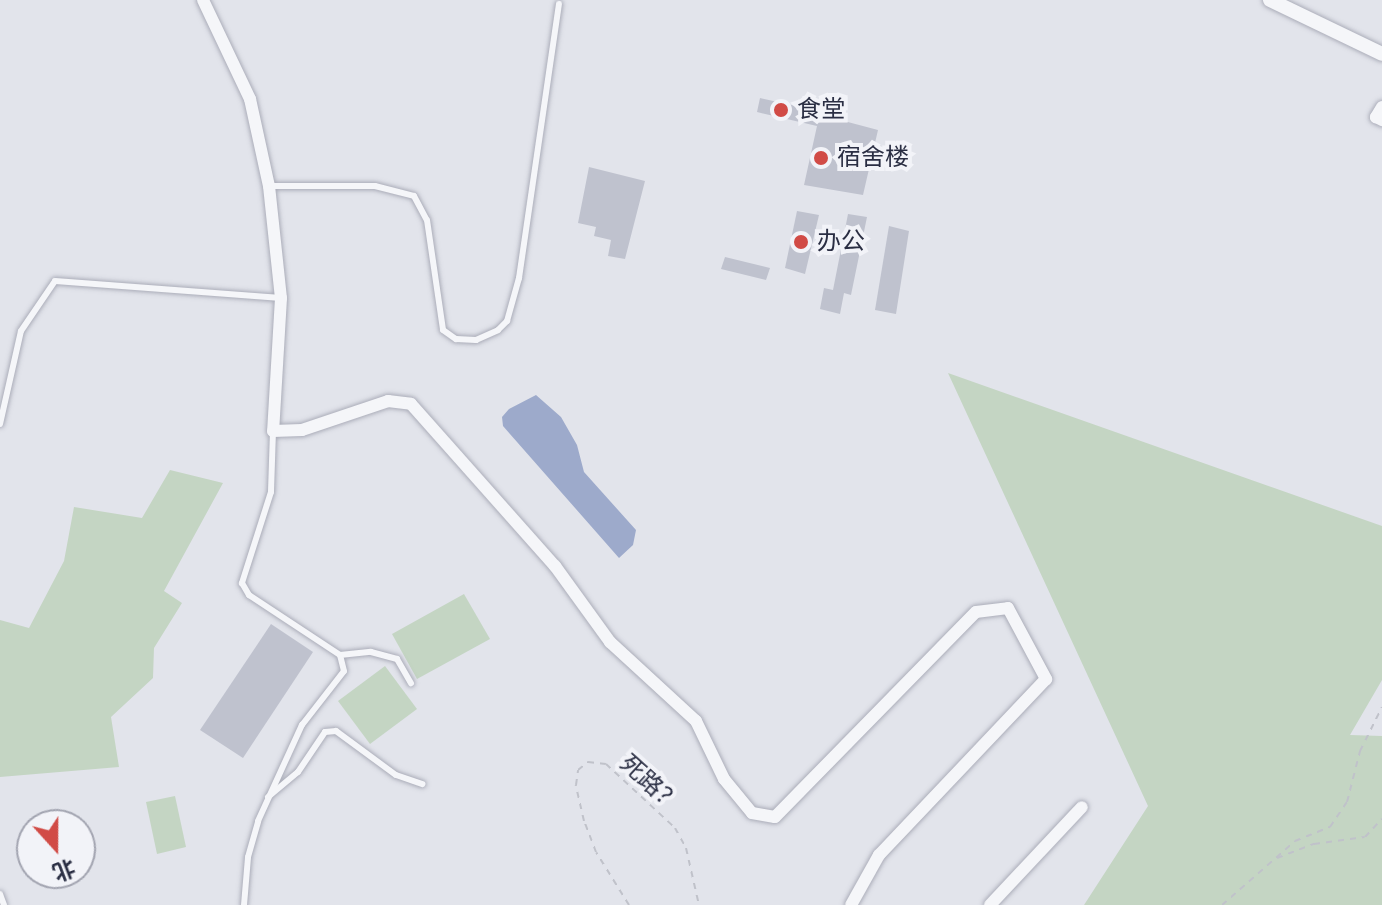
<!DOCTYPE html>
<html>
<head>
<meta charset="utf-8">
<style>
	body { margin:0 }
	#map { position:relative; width:1382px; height:905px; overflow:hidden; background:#e2e4eb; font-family:"Fira Sans","Noto Sans SC",sans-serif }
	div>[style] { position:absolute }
	.green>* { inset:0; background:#c4d5c3 }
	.water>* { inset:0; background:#9daacb }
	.building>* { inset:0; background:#bfc2ce }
	.path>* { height:2px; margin-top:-1px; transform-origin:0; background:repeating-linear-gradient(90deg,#c0c2ca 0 6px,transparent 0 12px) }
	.roads { filter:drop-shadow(0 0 2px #abadb9) drop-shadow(0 0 2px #abadb9) }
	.service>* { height:6px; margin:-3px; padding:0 3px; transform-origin:3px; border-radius:3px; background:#f5f6f9 }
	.minor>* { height:12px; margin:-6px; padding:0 6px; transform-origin:6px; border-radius:6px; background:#f5f6f9 }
	.tertiary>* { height:14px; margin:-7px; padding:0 7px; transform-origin:7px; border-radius:7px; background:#f5f6f9 }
	.dots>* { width:22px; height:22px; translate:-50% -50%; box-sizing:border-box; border:4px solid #f2f3f8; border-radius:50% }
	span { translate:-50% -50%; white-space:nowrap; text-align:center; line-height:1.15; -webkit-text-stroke:8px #f2f3f8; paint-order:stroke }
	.poi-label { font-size:24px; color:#2a2e43 }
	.left { translate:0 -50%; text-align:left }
	.street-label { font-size:24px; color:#2a2e43 }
	.north { position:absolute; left:16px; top:809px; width:80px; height:80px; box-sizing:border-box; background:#f2f3f8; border:2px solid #a2a4b0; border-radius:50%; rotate:159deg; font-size:22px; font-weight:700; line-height:32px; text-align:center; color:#2a2e43 }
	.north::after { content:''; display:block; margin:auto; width:28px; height:36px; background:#d14b46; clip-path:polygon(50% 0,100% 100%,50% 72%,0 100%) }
</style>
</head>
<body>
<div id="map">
	<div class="green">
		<div style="clip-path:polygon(948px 373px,1382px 526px,1382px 680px,1350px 735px,1382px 736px,1382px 905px,1084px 905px,1148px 806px)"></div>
		<div style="clip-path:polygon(170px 470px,223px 483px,164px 591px,182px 603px,154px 648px,153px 678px,111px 717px,119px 767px,0 777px,0 620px,29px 628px,64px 561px,74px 507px,142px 518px)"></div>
		<div style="clip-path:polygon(464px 594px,490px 639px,417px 679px,392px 634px)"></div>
		<div style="clip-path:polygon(385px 666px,417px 709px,370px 744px,338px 701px)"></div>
		<div style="clip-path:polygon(175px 796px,186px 847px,157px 854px,146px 802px)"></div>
	</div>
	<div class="water">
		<div style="clip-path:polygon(536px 395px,561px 417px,577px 445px,584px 472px,636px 530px,633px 545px,619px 558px,503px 426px,502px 417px,509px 409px)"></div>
	</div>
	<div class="building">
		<div style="clip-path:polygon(760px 98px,845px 117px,844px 121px,878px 130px,863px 195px,804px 185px,817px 126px,757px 112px)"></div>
		<div style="clip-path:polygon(589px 167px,645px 181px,625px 259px,608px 256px,611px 240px,594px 236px,596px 227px,578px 223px)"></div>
		<div style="clip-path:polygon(797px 211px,819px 215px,805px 274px,785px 268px)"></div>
		<div style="clip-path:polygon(848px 214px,867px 217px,851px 295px,844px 293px,840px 314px,820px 309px,824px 288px,833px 290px)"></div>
		<div style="clip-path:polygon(889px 226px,909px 231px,896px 314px,875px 310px)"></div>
		<div style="clip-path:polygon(725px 257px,770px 268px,766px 280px,721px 269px)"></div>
		<div style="clip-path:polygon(271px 624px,313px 652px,243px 758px,200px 730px)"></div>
	</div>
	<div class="path">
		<div style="left:1277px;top:858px;width:40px;rotate:-21deg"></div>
		<div style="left:1314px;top:844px;width:51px;rotate:-7.8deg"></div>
		<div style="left:1365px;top:837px;width:25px;rotate:-47deg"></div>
		<div style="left:629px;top:905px;width:62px;rotate:-121.9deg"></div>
		<div style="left:596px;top:852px;width:33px;rotate:-111deg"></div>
		<div style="left:584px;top:821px;width:37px;rotate:-103deg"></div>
		<div style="left:576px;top:785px;width:15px;rotate:-82deg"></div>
		<div style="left:578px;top:770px;width:13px;rotate:-39deg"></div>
		<div style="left:588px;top:762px;width:18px;rotate:6deg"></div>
		<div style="left:606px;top:764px;width:94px;rotate:42.8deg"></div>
		<div style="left:675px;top:828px;width:23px;rotate:61deg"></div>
		<div style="left:686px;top:848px;width:58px;rotate:77.2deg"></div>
		<div style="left:1222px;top:905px;width:97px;rotate:-41.2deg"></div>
		<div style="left:1295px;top:841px;width:38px;rotate:-22deg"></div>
		<div style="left:1330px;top:827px;width:30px;rotate:-56deg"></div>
		<div style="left:1347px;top:802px;width:53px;rotate:-75.7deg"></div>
		<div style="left:1360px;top:751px;width:49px;rotate:-63.4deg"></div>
	</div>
	<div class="roads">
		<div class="service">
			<div style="left:269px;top:186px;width:106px"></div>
			<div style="left:375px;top:186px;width:40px;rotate:14.4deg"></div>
			<div style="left:414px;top:196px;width:27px;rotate:62deg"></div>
			<div style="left:427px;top:220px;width:111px;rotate:81.7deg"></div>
			<div style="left:443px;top:330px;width:16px;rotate:35deg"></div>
			<div style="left:456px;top:339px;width:20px;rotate:3deg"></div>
			<div style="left:476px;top:340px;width:24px;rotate:-24deg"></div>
			<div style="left:498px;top:330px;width:13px;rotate:-45deg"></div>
			<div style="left:507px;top:321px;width:45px;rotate:-74.4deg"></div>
			<div style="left:519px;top:278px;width:277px;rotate:-81.7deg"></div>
			<div style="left:0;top:424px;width:95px;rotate:-77.3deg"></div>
			<div style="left:21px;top:331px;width:60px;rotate:-55.8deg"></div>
			<div style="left:55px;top:281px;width:227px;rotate:4.3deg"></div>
			<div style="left:273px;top:431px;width:61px;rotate:91.9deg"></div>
			<div style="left:271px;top:492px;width:96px;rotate:107.7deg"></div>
			<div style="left:242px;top:583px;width:14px;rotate:60deg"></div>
			<div style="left:249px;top:595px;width:109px;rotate:33.4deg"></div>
			<div style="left:340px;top:655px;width:31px;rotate:-6deg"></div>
			<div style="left:371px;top:652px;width:27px;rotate:15deg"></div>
			<div style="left:397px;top:659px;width:28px;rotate:60deg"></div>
			<div style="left:268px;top:797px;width:39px;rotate:-40deg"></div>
			<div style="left:298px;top:772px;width:48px;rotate:-56deg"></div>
			<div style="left:325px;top:732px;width:11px;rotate:-5deg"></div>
			<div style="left:336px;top:731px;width:74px;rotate:36.3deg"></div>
			<div style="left:396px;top:775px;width:28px;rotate:19deg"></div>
			<div style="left:0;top:894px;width:12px;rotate:70deg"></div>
			<div style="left:244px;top:905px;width:48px;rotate:-85.2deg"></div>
			<div style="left:248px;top:857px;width:37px;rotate:-74deg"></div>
			<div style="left:258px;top:821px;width:106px;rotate:-65.4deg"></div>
			<div style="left:302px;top:725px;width:68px;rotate:-52.1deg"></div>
			<div style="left:344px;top:671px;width:16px;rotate:-104deg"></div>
		</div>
		<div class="minor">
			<div style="left:203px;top:0;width:110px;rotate:64.6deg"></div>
			<div style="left:250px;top:99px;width:89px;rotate:77.7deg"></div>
			<div style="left:269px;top:186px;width:113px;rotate:83.9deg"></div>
			<div style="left:281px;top:298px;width:133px;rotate:93.4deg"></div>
			<div style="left:273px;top:431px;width:29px;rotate:-2deg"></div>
			<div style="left:302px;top:430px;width:91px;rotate:-18.6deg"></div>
			<div style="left:388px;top:401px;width:23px;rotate:7deg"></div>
			<div style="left:411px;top:404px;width:217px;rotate:48.4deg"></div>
			<div style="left:555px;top:566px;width:94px;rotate:54.1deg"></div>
			<div style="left:610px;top:642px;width:117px;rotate:42.6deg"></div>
			<div style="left:696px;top:721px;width:64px;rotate:64.2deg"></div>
			<div style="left:724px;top:779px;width:44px;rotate:50.5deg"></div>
			<div style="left:752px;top:813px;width:23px;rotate:10deg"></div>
			<div style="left:775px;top:817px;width:287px;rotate:-45.6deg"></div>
			<div style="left:976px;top:612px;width:32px;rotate:-7deg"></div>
			<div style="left:1008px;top:608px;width:81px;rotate:61.8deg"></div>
			<div style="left:1046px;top:679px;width:243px;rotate:133.5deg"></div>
			<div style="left:879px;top:855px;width:57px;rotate:119.2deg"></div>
			<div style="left:1382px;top:107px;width:12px;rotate:121deg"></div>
			<div style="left:1376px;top:117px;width:7px;rotate:27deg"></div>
			<div style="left:990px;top:905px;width:134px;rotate:-46.8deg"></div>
		</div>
		<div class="tertiary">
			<div style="left:1270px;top:0;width:124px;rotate:25.7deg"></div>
		</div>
	</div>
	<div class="dots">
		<div style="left:781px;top:110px;background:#d14b46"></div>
		<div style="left:821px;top:158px;background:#d14b46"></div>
		<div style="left:801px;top:242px;background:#d14b46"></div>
	</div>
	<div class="poi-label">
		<span class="left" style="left:797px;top:110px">食堂</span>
		<span class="left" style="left:837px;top:158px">宿舍楼</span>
		<span class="left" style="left:817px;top:242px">办公</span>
	</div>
	<div class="street-label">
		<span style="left:650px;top:784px;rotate:42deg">死路？</span>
	</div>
	<div class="north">北</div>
</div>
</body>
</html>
